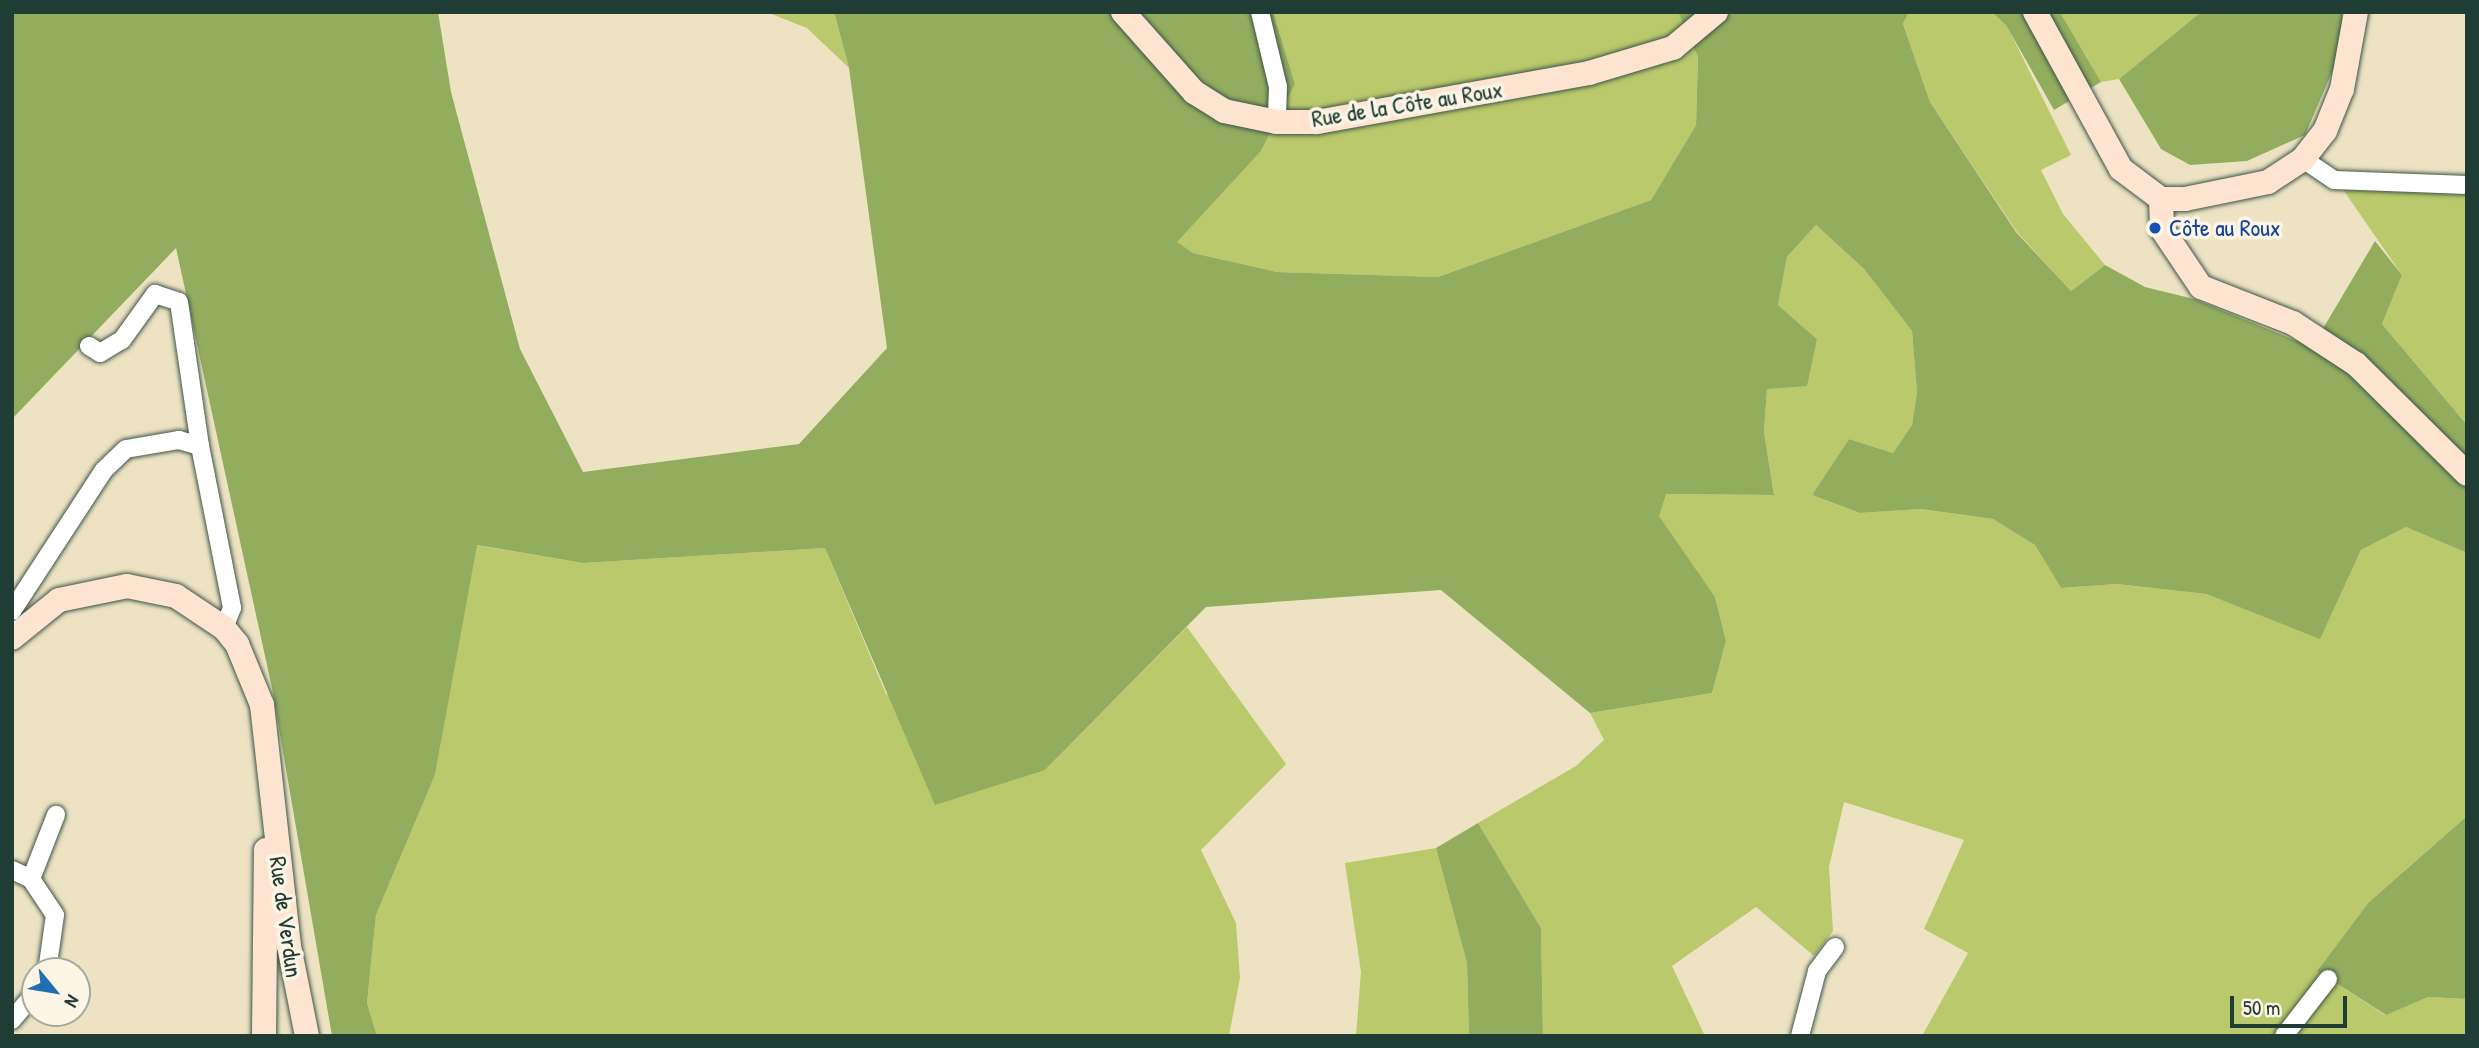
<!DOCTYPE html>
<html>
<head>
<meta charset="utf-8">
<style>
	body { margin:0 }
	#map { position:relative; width:2479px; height:1048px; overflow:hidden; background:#ede3c3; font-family:"Patrick Hand",sans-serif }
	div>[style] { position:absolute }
	.green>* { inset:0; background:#bac96b }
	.forest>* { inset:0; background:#93ad5f }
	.roads { filter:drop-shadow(0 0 2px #3e5649) drop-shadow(0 0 2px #3e5649) }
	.street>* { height:18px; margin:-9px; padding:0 9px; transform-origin:9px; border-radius:9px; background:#fff }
	.secondary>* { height:24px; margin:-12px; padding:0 12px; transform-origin:12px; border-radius:12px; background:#fde4d1 }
	.dots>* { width:19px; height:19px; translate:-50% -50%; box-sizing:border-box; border:4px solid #fcf5e5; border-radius:50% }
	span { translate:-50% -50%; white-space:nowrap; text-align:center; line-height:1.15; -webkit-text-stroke:7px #fcf5e5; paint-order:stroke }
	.street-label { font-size:24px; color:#1f3d34 }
	.transit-label { font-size:24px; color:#164399 }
	.left { translate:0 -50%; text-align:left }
	.frame { position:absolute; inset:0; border:14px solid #1f3d34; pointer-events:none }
	.north { position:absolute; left:21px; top:957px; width:70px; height:70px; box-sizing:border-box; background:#fcf5e5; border:2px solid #a4ab9e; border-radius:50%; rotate:120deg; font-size:19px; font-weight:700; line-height:28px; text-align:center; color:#1f3d34 }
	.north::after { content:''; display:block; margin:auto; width:24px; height:32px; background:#1f6fb2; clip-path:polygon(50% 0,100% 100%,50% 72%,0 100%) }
	.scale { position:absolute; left:2230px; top:996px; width:117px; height:32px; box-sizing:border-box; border:4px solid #1f3d34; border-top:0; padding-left:9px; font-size:21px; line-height:24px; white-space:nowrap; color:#1f3d34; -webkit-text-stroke:5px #fcf5e5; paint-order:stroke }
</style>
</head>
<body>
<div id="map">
	<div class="green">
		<div style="clip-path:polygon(766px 12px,834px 12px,849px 68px,807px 28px)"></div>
		<div style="clip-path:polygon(1273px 12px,1678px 12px,1698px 57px,1696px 125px,1651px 200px,1438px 277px,1277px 272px,1193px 253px,1176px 242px,1261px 151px,1295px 84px)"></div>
		<div style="clip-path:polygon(1909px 12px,1992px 12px,2006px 24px,2071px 155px,2041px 170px,2063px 214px,2105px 265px,2071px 291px,2017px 232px,1930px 102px,1903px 24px)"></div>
		<div style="clip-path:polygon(2060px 12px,2201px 12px,2119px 79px,2101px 82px)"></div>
		<div style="clip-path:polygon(2342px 188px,2467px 194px,2467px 425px,2382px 324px,2402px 275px)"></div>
		<div style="clip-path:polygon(1816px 225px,1864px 269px,1912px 331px,1917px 392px,1912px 425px,1893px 453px,1849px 439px,1812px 495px,1860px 513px,1921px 509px,1993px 519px,2035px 545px,2061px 588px,2117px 584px,2206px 594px,2320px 638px,2361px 550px,2406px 527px,2467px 553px,2467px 816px,2368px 903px,2317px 971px,2385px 1015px,2428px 997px,2467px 999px,2467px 1036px,1922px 1036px,1968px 953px,1924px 929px,1964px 840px,1844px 802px,1829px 867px,1833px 931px,1814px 956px,1756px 907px,1672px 966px,1705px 1036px,1543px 1036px,1541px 928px,1478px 823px,1576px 766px,1604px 740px,1590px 713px,1712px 693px,1726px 641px,1715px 597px,1658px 517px,1665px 494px,1774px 495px,1764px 432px,1767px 388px,1817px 339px,1778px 305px,1787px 257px)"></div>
		<div style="clip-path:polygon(476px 545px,583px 563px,825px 548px,886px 694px,1045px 770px,1187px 627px,1286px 764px,1201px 850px,1236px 923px,1240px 978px,1229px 1036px,377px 1036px,367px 1003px,376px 915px,435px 775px)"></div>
		<div style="clip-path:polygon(1436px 848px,1467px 963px,1469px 1036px,1356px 1036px,1361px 972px,1345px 863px)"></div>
	</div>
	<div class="forest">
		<div style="clip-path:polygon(12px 12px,438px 12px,451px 92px,520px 349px,583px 472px,799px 444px,887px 348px,849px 68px,834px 12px,1273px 12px,1295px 84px,1261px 151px,1177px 242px,1193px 253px,1277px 272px,1438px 277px,1651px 200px,1696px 125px,1698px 57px,1678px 12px,1909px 12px,1903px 24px,1930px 102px,2016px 232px,2071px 291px,2105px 265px,2145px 287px,2194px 299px,2312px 347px,2375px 241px,2402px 275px,2382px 324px,2467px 425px,2467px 553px,2406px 527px,2361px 550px,2320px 639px,2206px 594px,2117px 584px,2061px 588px,2035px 545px,1993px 519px,1921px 509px,1860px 513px,1812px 495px,1849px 439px,1893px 453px,1912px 425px,1917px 392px,1912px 331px,1864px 269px,1816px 225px,1787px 257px,1778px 305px,1817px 339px,1807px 386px,1767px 389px,1764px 432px,1774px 495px,1666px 494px,1659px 516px,1715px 597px,1726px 641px,1712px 693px,1590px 713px,1441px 590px,1206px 607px,1045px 770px,935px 805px,825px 548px,583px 563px,477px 545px,435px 775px,376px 915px,367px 1003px,377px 1036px,332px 1036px,272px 688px,176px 248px,12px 419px)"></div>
		<div style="clip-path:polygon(1992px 12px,2060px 12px,2101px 82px,2054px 110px,2006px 25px)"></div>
		<div style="clip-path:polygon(2201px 12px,2342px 12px,2342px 49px,2305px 135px,2247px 161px,2190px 165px,2161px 149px,2119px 79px)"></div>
		<div style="clip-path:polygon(2467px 816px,2467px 999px,2428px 997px,2386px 1015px,2317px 971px,2368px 903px)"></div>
		<div style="clip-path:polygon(1478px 823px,1541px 928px,1543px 1036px,1469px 1036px,1467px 963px,1436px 848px)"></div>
	</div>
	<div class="roads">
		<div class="street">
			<div style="left:1260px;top:12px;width:77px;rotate:76.5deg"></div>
			<div style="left:1278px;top:87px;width:35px;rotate:92deg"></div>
			<div style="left:2303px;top:159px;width:37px;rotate:34deg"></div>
			<div style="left:2334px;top:180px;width:133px;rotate:2.2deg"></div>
			<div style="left:89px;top:346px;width:13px;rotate:32deg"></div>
			<div style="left:100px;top:353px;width:26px;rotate:-31deg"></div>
			<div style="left:122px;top:340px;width:57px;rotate:-54.3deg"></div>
			<div style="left:155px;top:294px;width:25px;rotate:18deg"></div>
			<div style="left:179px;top:302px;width:146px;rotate:81.7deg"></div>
			<div style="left:12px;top:611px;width:168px;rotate:-56.9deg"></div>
			<div style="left:104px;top:470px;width:30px;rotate:-44deg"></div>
			<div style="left:126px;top:449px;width:54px;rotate:-9.6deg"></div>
			<div style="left:179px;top:440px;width:22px;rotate:16deg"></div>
			<div style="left:200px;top:446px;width:165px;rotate:78.8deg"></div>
			<div style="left:232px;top:608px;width:22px;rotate:112deg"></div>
			<div style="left:12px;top:870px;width:21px;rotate:25deg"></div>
			<div style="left:31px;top:879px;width:43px;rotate:56.3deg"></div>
			<div style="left:55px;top:915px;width:57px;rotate:98.1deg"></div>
			<div style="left:31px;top:879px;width:69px;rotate:-68.7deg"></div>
			<div style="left:12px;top:1020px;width:35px;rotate:-50deg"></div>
			<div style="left:1800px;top:1036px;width:67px;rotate:-75.3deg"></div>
			<div style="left:1817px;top:971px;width:30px;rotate:-53deg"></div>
			<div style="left:2284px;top:1036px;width:72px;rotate:-52.3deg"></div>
		</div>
		<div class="secondary">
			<div style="left:1123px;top:12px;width:107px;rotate:48.4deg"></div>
			<div style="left:1194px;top:92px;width:36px;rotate:32deg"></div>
			<div style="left:1224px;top:111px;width:54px;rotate:11.7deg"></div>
			<div style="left:1277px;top:122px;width:40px"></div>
			<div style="left:1317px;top:122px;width:276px;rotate:-10.2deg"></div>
			<div style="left:1589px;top:73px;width:88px;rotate:-16.6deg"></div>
			<div style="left:1673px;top:48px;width:56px;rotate:-39.9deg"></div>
			<div style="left:2035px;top:12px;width:179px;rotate:61.3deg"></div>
			<div style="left:2121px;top:169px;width:50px;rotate:36.9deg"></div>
			<div style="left:2161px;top:199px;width:24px"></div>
			<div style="left:2185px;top:199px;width:85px;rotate:-11.6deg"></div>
			<div style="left:2268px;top:182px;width:42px;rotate:-33.3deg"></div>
			<div style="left:2303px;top:159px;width:36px;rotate:-52deg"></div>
			<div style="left:2325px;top:131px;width:45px;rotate:-68deg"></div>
			<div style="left:2342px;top:89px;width:78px;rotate:-79.7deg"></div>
			<div style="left:2161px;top:199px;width:30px;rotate:88deg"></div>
			<div style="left:2162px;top:229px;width:70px;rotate:56.1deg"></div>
			<div style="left:2201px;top:287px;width:99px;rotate:21.4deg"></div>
			<div style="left:2293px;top:323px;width:75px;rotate:33.1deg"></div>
			<div style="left:2356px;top:364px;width:156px;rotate:44.7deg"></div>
			<div style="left:12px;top:638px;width:60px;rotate:-39deg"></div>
			<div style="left:59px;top:600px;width:69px;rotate:-11.6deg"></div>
			<div style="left:127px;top:586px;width:50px;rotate:11.5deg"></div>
			<div style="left:176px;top:596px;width:58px;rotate:33.7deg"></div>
			<div style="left:224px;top:628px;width:21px;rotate:51deg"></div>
			<div style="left:237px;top:644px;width:66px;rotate:67.7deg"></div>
			<div style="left:262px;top:705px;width:243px;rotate:83.6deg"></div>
			<div style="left:289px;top:946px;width:92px;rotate:78.7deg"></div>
			<div style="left:264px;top:1036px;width:186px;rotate:-89.4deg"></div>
		</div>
	</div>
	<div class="dots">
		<div style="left:2155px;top:228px;background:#1a4fb4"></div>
	</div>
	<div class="street-label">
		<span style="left:1407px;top:104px;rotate:-9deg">Rue de la Côte au Roux</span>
		<span style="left:286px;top:917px;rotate:82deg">Rue de Verdun</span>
	</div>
	<div class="transit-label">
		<span class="left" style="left:2169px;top:228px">Côte au Roux</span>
	</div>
	<div class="frame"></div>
	<div class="north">N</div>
	<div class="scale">50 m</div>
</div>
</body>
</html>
